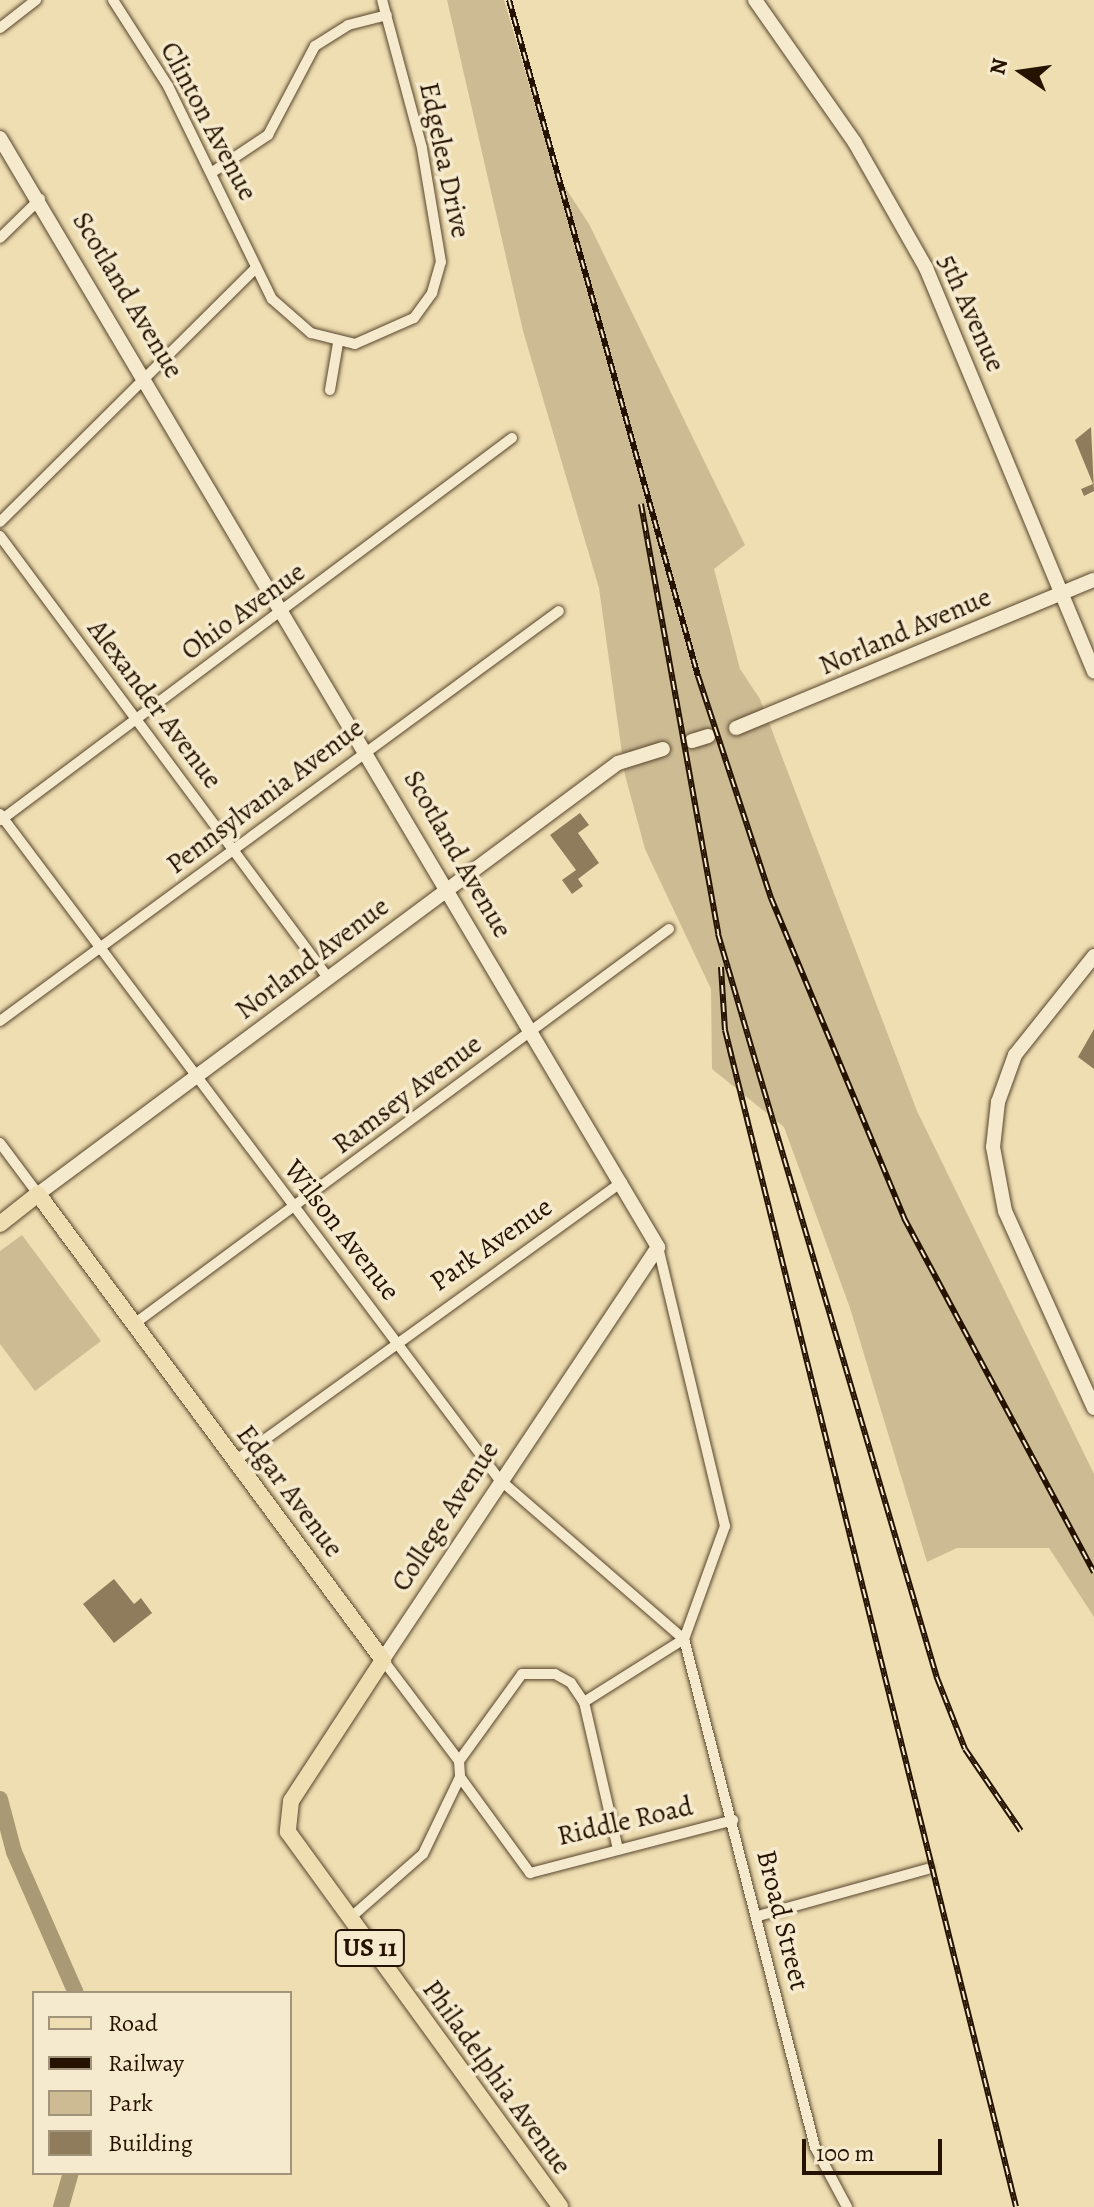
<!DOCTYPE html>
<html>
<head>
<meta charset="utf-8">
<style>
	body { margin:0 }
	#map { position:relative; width:1094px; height:2207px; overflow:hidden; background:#efdeb2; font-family:Alegreya,serif }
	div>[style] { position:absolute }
	.green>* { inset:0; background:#cdbb94 }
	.river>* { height:16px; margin:-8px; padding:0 8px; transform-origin:8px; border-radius:8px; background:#aa9975 }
	.building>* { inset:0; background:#8e7c5d }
	.secondary-tunnel>* { height:14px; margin-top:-7px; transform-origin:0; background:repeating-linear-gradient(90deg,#d1bf97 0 14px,transparent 0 21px) }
	.roads { filter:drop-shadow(0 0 2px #58452c) drop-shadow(0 0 2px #58452c) }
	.minor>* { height:10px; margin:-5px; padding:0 5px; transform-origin:5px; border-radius:5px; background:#f5eacd }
	.tertiary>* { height:14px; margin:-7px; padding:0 7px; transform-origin:7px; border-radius:7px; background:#f5eacd }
	.secondary>* { height:14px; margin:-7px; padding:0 7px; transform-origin:7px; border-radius:7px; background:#f5eacd }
	.primary>* { height:16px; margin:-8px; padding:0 8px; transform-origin:8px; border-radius:8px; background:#efdeb2 }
	.rail>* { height:6px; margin-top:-3px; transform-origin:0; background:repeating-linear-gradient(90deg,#f5eacd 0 9px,#251200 0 18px); box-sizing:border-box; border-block:2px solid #251200 }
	span { translate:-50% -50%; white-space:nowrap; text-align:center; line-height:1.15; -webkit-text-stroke:7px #f5eacd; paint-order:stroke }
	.shield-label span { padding:2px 6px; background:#f5eacd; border:2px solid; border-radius:6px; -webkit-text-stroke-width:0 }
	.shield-label { font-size:26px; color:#251200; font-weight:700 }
	.street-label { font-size:28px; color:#251200 }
	.legend { position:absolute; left:32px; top:1991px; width:260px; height:184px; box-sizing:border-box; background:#f5eacd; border:2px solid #a2947b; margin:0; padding:10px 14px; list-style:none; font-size:24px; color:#251200 }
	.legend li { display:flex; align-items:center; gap:16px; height:40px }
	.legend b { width:40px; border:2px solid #a2947b }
	.north { position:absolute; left:982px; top:32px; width:80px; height:80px; -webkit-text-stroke:6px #f5eacd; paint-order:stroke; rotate:283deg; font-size:22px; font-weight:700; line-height:32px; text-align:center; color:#251200 }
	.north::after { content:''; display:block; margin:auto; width:28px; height:36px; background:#251200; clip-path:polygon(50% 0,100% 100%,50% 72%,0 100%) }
	.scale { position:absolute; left:802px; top:2139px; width:140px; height:36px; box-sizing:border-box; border:4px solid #251200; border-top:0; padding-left:10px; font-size:24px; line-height:28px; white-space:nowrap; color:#251200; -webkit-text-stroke:6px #f5eacd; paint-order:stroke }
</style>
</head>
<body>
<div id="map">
	<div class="green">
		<div style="clip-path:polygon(447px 0,504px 0,555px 172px,589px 224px,745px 545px,714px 569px,740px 669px,760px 699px,917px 1111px,1094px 1474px,1094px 1617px,1049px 1548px,957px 1548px,927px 1562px,850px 1308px,784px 1127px,712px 1069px,711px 989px,645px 849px,625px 775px,599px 588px,523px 331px)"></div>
		<div style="clip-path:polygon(22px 1235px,101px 1341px,35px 1391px,0 1344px,0 1251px)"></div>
	</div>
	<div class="river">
		<div style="left:0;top:1799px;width:55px;rotate:75.2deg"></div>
		<div style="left:14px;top:1852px;width:154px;rotate:66.3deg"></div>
		<div style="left:61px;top:2207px;width:35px;rotate:-74deg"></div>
	</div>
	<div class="building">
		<div style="clip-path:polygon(1091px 427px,1094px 491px,1084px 496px,1081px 489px,1093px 484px,1075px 440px)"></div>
		<div style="clip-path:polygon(580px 813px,589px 825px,578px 833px,599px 863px,578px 879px,583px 886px,572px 894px,562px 880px,576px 870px,550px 835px)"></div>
		<div style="clip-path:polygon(1094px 1029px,1094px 1069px,1078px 1057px)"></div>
		<div style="clip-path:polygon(114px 1579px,134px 1604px,141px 1598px,152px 1613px,114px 1643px,83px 1604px)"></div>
	</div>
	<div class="secondary-tunnel">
		<div style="left:708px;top:736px;width:29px;rotate:-16deg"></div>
		<div style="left:663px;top:749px;width:30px;rotate:-15deg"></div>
	</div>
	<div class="roads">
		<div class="minor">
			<div style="left:113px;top:0;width:102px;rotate:57.4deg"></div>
			<div style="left:168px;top:86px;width:237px;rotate:64deg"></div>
			<div style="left:272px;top:299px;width:52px;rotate:41.1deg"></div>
			<div style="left:311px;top:333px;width:45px;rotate:14deg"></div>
			<div style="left:355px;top:344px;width:64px;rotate:-23.8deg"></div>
			<div style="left:414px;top:318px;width:31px;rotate:-54deg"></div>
			<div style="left:432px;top:293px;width:32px;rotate:-74deg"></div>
			<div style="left:441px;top:262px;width:116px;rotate:-99.5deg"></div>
			<div style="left:422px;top:148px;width:153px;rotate:-105.1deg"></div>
			<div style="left:0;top:28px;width:46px;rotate:-37.9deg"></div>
			<div style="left:211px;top:173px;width:69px;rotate:-33.7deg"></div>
			<div style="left:268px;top:135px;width:101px;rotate:-62.2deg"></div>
			<div style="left:315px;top:46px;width:39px;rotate:-32deg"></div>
			<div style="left:348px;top:25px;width:40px;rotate:-14.4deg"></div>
			<div style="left:0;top:238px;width:56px;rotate:-44.3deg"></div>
			<div style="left:330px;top:390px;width:48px;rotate:-80.3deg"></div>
			<div style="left:0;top:522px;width:361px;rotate:-44.8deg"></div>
			<div style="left:0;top:536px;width:552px;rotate:53.4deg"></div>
			<div style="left:0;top:814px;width:831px;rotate:53.12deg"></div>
			<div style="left:499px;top:1479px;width:245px;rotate:40.9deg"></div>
			<div style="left:1px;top:820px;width:638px;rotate:-36.78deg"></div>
			<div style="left:0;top:1021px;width:693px;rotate:-36.26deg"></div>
			<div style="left:0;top:1143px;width:64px;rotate:53.3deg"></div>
			<div style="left:658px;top:1247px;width:287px;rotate:76.5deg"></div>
			<div style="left:725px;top:1526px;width:120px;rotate:109.9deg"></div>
			<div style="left:134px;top:1324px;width:665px;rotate:-36.44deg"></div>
			<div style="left:235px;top:1461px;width:477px;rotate:-35.8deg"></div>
			<div style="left:684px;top:1639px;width:525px;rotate:75.54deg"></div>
			<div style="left:815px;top:2147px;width:68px;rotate:61.9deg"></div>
			<div style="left:383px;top:1660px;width:126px;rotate:53deg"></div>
			<div style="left:459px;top:1761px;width:16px;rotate:86deg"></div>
			<div style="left:460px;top:1777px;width:119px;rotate:53.9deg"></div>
			<div style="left:530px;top:1873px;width:210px;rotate:-14.6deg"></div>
			<div style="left:584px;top:1702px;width:118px;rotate:-32.2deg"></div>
			<div style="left:459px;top:1761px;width:107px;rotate:-54.1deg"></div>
			<div style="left:522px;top:1674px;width:33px"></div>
			<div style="left:555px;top:1674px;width:18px;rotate:29deg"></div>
			<div style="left:571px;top:1683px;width:23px;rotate:56deg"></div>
			<div style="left:584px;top:1702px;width:151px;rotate:77deg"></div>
			<div style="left:758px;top:1916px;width:176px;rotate:-15.5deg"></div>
			<div style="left:349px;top:1919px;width:98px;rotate:-41.3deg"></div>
			<div style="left:423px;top:1854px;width:85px;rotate:-64.3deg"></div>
		</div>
		<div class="tertiary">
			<div style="left:755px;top:0;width:174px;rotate:55deg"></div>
			<div style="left:855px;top:143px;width:144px;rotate:60.4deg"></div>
			<div style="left:926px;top:268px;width:437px;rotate:67.4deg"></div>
			<div style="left:0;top:138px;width:1290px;rotate:59.32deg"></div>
			<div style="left:658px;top:1247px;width:496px;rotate:123.7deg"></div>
			<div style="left:1094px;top:956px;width:127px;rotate:128.6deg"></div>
			<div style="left:1015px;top:1055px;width:50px;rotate:109.9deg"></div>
			<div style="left:998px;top:1102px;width:45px;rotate:96.3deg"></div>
			<div style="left:993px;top:1147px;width:65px;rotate:79.4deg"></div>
			<div style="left:1005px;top:1211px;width:216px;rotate:65.7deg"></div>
		</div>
		<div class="secondary">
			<div style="left:736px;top:728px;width:387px;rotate:-22.5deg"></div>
			<div style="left:692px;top:741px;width:17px;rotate:-17deg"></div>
			<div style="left:38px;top:1194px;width:723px;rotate:-36.62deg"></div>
			<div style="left:618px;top:763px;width:47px;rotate:-17.3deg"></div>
		</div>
		<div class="primary">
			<div style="left:0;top:1224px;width:48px;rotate:-38.3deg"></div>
			<div style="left:38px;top:1194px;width:580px;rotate:53.49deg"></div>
			<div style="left:383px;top:1660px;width:168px;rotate:123.1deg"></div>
			<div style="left:291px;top:1801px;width:31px;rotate:96deg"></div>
			<div style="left:288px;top:1832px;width:463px;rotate:54deg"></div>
		</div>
	</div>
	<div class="rail">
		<div style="left:509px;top:0;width:702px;rotate:74.38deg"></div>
		<div style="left:698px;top:676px;width:234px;rotate:71.8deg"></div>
		<div style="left:771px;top:898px;width:347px;rotate:67.4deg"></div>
		<div style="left:904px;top:1218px;width:402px;rotate:61.8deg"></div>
		<div style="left:641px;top:504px;width:437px;rotate:79.8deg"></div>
		<div style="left:718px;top:934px;width:776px;rotate:73.6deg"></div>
		<div style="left:937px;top:1678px;width:76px;rotate:68.5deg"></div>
		<div style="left:965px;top:1749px;width:99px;rotate:55.7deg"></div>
		<div style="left:721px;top:967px;width:63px;rotate:86.4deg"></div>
		<div style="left:725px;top:1030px;width:1212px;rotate:76.11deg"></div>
	</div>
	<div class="shield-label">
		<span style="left:370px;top:1948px">US 11</span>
	</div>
	<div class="street-label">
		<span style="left:209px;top:121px;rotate:62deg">Clinton Avenue</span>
		<span style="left:445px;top:160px;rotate:78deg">Edgelea Drive</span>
		<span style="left:128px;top:295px;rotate:59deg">Scotland Avenue</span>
		<span style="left:972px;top:313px;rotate:66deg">5th Avenue</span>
		<span style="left:243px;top:611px;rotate:-36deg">Ohio Avenue</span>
		<span style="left:905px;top:631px;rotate:-23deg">Norland Avenue</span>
		<span style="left:155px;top:704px;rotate:53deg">Alexander Avenue</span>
		<span style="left:265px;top:796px;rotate:-37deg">Pennsylvania Avenue</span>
		<span style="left:458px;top:854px;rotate:60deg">Scotland Avenue</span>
		<span style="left:312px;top:958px;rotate:-37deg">Norland Avenue</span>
		<span style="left:407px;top:1094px;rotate:-37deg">Ramsey Avenue</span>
		<span style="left:342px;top:1230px;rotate:52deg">Wilson Avenue</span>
		<span style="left:491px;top:1244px;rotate:-35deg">Park Avenue</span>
		<span style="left:290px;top:1491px;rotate:53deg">Edgar Avenue</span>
		<span style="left:445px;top:1516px;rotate:-57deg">College Avenue</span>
		<span style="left:625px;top:1821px;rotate:-13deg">Riddle Road</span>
		<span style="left:783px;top:1920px;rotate:76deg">Broad Street</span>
		<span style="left:497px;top:2077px;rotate:54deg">Philadelphia Avenue</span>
	</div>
	<ul class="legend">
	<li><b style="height:10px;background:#efdeb2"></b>Road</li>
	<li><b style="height:10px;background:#251200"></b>Railway</li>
	<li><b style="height:22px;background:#cdbb94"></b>Park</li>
	<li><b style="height:22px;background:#8e7c5d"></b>Building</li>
	</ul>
	<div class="north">N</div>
	<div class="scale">100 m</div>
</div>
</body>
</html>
